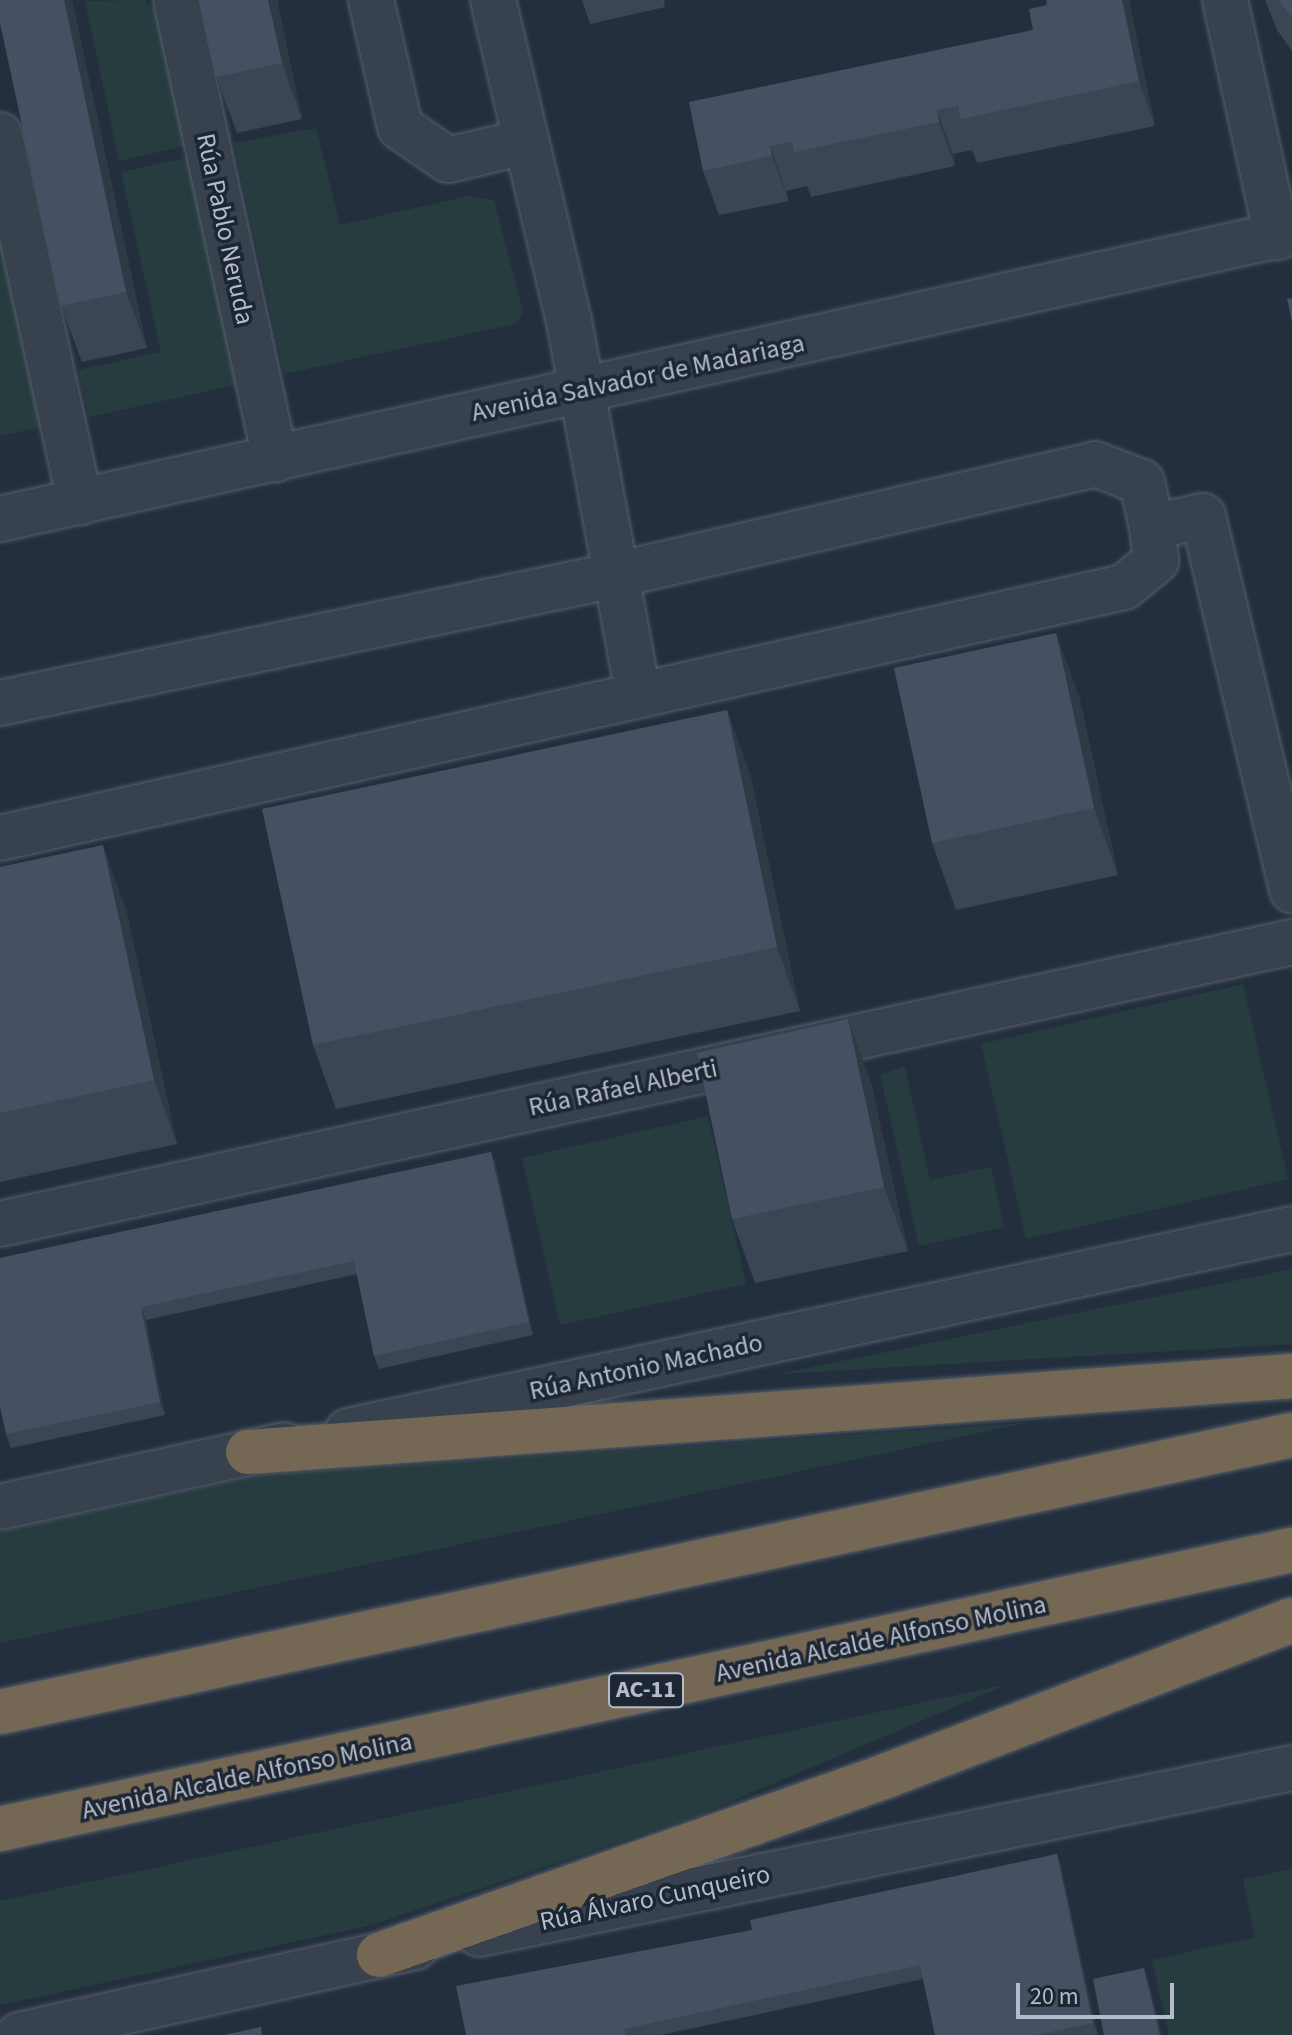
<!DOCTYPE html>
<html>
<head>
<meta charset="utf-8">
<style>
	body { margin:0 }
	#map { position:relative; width:1292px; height:2035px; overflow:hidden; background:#242f3e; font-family:"Source Sans 3",sans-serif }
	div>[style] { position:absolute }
	.green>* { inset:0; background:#263c3f }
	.roads { filter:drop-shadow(0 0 2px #565f6c) drop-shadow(0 0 2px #565f6c) }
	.minor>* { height:44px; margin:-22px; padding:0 22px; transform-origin:22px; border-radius:22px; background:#38414e }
	.highway>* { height:44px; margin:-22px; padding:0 22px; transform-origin:22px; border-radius:22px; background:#746855 }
	.wall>* { inset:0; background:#3b4654 }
	.shaded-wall>* { inset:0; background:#303945 }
	.building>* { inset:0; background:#455162 }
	span { translate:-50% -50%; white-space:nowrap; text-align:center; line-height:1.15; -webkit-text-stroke:7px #1d2633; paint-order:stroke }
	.shield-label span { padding:2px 6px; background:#1d2633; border:2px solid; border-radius:6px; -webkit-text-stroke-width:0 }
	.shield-label { font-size:24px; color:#b4bcc9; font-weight:700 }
	.street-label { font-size:26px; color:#b4bcc9 }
	.scale { position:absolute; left:1016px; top:1983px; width:158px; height:36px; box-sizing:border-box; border:4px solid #b4bcc9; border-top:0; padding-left:10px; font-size:24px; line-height:28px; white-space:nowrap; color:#b4bcc9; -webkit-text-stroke:6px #1d2633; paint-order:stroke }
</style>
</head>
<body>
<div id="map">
	<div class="green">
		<div style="clip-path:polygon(145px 0,158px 15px,189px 145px,119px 161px,85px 1px)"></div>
		<div style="clip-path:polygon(316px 128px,340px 225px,468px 196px,494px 200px,523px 312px,516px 324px,284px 374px,234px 143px)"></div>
		<div style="clip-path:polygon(191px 157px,240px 384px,89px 417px,78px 370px,161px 352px,121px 172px)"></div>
		<div style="clip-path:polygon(0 216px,46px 426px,0 436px)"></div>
		<div style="clip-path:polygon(1243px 984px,1288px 1179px,1026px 1239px,981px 1044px)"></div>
		<div style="clip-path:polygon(905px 1067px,930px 1180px,991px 1167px,1004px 1227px,919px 1246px,880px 1074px)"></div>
		<div style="clip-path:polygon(708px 1116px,746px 1284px,560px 1325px,522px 1158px)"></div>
		<div style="clip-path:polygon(1292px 1269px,1292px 1344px,778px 1374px)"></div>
		<div style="clip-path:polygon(1025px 1423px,0 1643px,0 1532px,260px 1475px)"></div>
		<div style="clip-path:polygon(1008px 1684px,697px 1816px,372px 1925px,0 2005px,0 1901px)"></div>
		<div style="clip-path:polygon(1292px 1869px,1292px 2035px,1169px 2035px,1152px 1960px,1255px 1937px,1243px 1879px)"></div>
	</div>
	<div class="roads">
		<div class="minor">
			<div style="left:176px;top:0;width:470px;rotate:77.8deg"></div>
			<div style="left:371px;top:0;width:130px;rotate:77.1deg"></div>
			<div style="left:400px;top:127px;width:58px;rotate:34.5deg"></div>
			<div style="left:448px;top:160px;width:78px;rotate:-13.3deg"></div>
			<div style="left:493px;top:0;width:330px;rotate:76.7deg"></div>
			<div style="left:569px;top:321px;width:380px;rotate:79.5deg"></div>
			<div style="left:1225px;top:0;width:243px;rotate:77.6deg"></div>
			<div style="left:0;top:135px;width:376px;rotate:77.7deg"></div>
			<div style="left:0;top:519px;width:1323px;rotate:-12.52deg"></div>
			<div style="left:1152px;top:527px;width:52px;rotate:-12.2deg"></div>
			<div style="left:1203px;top:516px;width:385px;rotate:76.6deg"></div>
			<div style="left:0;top:703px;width:629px;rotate:-11.74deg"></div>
			<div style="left:616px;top:575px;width:492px;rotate:-13deg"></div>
			<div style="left:1095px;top:464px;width:50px;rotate:21deg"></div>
			<div style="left:1142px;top:482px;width:46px;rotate:77.5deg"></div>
			<div style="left:1152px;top:527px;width:34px;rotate:83deg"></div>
			<div style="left:1156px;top:561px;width:41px;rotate:140.9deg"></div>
			<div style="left:1124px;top:587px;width:1152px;rotate:167.41deg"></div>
			<div style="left:0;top:1224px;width:1322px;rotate:-12.31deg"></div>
			<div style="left:348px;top:1431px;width:965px;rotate:-12.08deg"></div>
			<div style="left:0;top:1507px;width:291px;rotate:-12.3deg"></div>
			<div style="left:479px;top:1934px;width:830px;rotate:-11.54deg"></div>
			<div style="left:19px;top:2035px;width:406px;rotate:-12.5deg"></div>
		</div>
		<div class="highway">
			<div style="left:248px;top:1452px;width:1047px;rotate:-4.16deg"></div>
			<div style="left:0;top:1712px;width:1321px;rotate:-12.1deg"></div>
			<div style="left:0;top:1829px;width:1322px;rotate:-12.19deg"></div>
			<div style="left:379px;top:1955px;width:535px;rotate:-19.45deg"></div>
			<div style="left:883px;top:1777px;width:438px;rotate:-21deg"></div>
		</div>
	</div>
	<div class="wall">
		<div style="clip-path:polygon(0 0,72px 0,147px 348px,82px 362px,61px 306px)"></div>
		<div style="clip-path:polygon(277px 0,302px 119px,237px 133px,216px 77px)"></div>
		<div style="clip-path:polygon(582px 0,664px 0,665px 7px,590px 24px)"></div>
		<div style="clip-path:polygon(1129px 0,1155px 126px,977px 163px,972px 150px,953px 154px,955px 166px,811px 197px,807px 186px,786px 191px,789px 201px,719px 215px,703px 171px,1033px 30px)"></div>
		<div style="clip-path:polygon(1265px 0,1292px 0,1292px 51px,1277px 30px)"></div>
		<div style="clip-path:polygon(1056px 633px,1080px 700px,1118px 875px,956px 910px,932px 843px)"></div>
		<div style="clip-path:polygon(727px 710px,750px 774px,800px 1011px,336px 1109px,313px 1045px)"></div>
		<div style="clip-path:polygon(0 867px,126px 909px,177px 1144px,0 1182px)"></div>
		<div style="clip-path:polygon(871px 1083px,908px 1251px,755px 1283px,732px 1219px)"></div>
		<div style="clip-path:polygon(491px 1152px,496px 1165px,533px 1335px,379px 1369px,374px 1356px,357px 1274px,146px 1320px,165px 1415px,11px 1448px,6px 1434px,0 1258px)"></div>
		<div style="clip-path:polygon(1057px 1854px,1061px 1867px,1098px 2035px,935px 2035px,923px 1979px,661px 2035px,466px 2035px,752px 1930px)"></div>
	</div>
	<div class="shaded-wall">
		<div style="clip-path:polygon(64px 0,72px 0,147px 348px,126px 292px)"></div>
		<div style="clip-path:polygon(268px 0,277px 0,302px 119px,282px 63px)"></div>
		<div style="clip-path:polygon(1122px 0,1129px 0,1155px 126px,1139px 81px)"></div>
		<div style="clip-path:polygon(937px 110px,953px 154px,955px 166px,939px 122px)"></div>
		<div style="clip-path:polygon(770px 146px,786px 191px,789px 201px,772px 156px)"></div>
		<div style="clip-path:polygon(1056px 633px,1080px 700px,1118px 875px,1094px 808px)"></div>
		<div style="clip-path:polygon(727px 710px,750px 774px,800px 1011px,777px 947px)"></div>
		<div style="clip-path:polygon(103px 845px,126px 909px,177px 1144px,154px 1080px)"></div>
		<div style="clip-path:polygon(848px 1019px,871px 1083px,908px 1251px,884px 1187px)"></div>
		<div style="clip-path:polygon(491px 1152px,496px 1165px,533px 1335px,529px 1322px)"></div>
		<div style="clip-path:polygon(141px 1307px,146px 1320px,165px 1415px,160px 1402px)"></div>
		<div style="clip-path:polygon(1057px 1854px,1061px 1867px,1098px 2035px,1093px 2023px)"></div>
		<div style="clip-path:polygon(1144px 1968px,1149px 1982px,1162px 2035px,1160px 2035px)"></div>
	</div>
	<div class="building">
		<div style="clip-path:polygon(0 0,64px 0,126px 292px,61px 306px,0 23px)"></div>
		<div style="clip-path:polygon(200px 0,268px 0,282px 63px,216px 77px)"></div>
		<div style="clip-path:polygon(1046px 0,1122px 0,1139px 81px,961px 119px,958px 106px,937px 110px,939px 122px,794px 152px,792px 142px,770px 146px,772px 156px,703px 171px,689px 102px,1033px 30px,1029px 9px,1047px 5px)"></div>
		<div style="clip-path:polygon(1279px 0,1292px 0,1292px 18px)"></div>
		<div style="clip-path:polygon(1292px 298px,1292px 322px,1287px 299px)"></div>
		<div style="clip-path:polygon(1056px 633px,1094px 808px,932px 843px,894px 668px)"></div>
		<div style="clip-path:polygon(727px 710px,777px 947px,313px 1045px,262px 809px)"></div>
		<div style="clip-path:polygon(103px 845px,154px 1080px,0 1113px,0 867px)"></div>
		<div style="clip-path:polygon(848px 1019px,884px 1187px,732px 1219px,697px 1053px)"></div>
		<div style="clip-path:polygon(491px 1152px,529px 1322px,374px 1356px,354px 1261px,141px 1307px,160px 1402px,6px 1434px,0 1407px,0 1258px)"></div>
		<div style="clip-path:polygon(1057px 1854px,1093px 2023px,1036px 2035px,935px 2035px,920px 1965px,624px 2029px,626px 2035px,466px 2035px,456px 1986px,752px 1930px,750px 1920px)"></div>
		<div style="clip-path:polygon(1144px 1968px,1160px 2035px,1104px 2035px,1093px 1979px)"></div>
		<div style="clip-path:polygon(261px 2027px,262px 2035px,224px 2035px)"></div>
	</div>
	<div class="shield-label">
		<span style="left:646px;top:1690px">AC-11</span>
	</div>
	<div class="street-label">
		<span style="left:225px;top:229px;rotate:78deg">Rúa Pablo Neruda</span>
		<span style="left:638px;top:378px;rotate:-12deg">Avenida Salvador de Madariaga</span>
		<span style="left:623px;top:1088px;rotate:-12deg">Rúa Rafael Alberti</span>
		<span style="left:646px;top:1367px;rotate:-12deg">Rúa Antonio Machado</span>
		<span style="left:881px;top:1639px;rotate:-12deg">Avenida Alcalde Alfonso Molina</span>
		<span style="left:247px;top:1776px;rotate:-12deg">Avenida Alcalde Alfonso Molina</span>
		<span style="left:655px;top:1898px;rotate:-12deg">Rúa Álvaro Cunqueiro</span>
	</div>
	<div class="scale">20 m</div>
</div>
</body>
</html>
